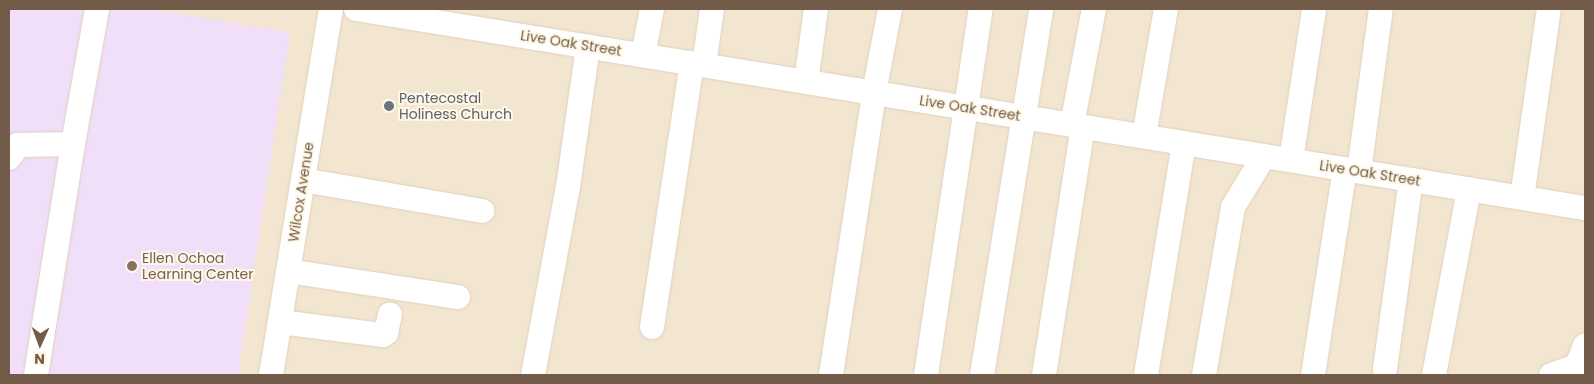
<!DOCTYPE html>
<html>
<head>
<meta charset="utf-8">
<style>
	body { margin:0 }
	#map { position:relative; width:1594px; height:384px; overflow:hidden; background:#fcf4e1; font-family:Poppins,sans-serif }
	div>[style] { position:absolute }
	.residential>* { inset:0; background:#f3e6d0 }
	.education>* { inset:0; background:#f1def8 }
	.roads { filter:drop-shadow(0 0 1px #dfd0bd) drop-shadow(0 0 1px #dfd0bd) }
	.minor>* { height:24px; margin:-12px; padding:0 12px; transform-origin:12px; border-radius:12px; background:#fff }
	.dots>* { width:14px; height:14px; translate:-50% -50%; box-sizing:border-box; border:2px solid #fff8e7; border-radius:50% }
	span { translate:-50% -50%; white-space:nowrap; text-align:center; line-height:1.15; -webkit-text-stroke:4px #fff8e7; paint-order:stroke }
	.street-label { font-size:14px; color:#725b49 }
	.worship-label { font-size:14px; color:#5b616d }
	.left { translate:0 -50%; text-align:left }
	.education-label { font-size:14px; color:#785e54 }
	.frame { position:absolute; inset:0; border:10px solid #725b49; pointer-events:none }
	.north { position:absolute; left:15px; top:319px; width:50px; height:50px; -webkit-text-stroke:4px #fff8e7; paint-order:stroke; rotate:182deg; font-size:14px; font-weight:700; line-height:20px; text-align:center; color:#725b49 }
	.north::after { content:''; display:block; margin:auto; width:18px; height:22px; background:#725b49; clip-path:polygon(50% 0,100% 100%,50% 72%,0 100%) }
</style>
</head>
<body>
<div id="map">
	<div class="residential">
		<div style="clip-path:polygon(146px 9px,1585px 9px,1585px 375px,238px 375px,271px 157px)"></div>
	</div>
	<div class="education">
		<div style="clip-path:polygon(9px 9px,146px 9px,290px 32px,238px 375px,9px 375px)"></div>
	</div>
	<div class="roads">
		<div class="minor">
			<div style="left:356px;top:9px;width:1245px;rotate:9.2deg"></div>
			<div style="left:643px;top:55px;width:47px;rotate:-78.9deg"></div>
			<div style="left:704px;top:65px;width:57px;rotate:-81.9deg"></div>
			<div style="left:806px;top:82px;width:74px;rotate:-82.2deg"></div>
			<div style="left:1072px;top:125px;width:118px;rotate:-79.3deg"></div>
			<div style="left:1144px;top:136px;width:129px;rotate:-80.2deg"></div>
			<div style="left:9px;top:158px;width:16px;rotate:-55deg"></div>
			<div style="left:18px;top:145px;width:55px;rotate:-1deg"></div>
			<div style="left:73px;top:144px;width:137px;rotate:-79.9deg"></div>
			<div style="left:1291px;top:160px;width:153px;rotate:-81.3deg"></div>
			<div style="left:1359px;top:171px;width:163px;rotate:-82.3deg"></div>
			<div style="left:303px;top:180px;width:182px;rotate:9.8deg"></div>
			<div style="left:1522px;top:198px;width:191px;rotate:-81.9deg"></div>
			<div style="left:288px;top:271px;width:172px;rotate:8.7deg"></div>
			<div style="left:280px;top:322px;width:104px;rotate:7.2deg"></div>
			<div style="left:383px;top:335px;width:4px;rotate:-34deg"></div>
			<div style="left:386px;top:333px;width:19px;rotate:-78deg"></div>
			<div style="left:652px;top:327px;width:267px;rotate:-81.4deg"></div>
			<div style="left:1385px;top:369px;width:191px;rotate:-82.2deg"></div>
			<div style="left:36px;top:375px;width:234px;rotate:-80.9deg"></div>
			<div style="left:271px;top:375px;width:371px;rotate:-80.7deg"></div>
			<div style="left:533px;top:375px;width:191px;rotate:-79.5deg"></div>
			<div style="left:568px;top:187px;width:142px;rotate:-81.9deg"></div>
			<div style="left:831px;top:375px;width:285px;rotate:-81.3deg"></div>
			<div style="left:874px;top:93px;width:86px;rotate:-79.2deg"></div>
			<div style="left:926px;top:375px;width:370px;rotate:-81.5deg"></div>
			<div style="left:982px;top:375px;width:371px;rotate:-80.8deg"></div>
			<div style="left:1044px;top:375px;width:251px;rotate:-81.1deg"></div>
			<div style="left:1146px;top:375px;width:235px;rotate:-80.7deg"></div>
			<div style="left:1204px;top:375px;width:170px;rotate:-80.2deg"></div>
			<div style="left:1233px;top:207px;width:60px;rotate:-58.7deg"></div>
			<div style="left:1313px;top:375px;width:208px;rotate:-81.2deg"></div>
			<div style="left:1434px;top:375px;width:189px;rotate:-79.3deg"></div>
			<div style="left:1551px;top:375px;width:28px;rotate:-19deg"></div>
			<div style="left:1577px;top:366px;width:22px;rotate:-69deg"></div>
		</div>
	</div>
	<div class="dots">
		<div style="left:389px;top:106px;background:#6b7280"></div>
		<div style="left:132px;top:266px;background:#8d6e63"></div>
	</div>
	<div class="street-label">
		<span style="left:571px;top:43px;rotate:9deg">Live Oak Street</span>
		<span style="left:970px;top:108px;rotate:9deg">Live Oak Street</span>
		<span style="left:1370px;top:173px;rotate:9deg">Live Oak Street</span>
		<span style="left:301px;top:192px;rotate:-81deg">Wilcox Avenue</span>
	</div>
	<div class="worship-label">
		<span class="left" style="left:399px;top:106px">Pentecostal<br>Holiness Church</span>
	</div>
	<div class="education-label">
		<span class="left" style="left:142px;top:266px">Ellen Ochoa<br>Learning Center</span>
	</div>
	<div class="frame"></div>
	<div class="north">N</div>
</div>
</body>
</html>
